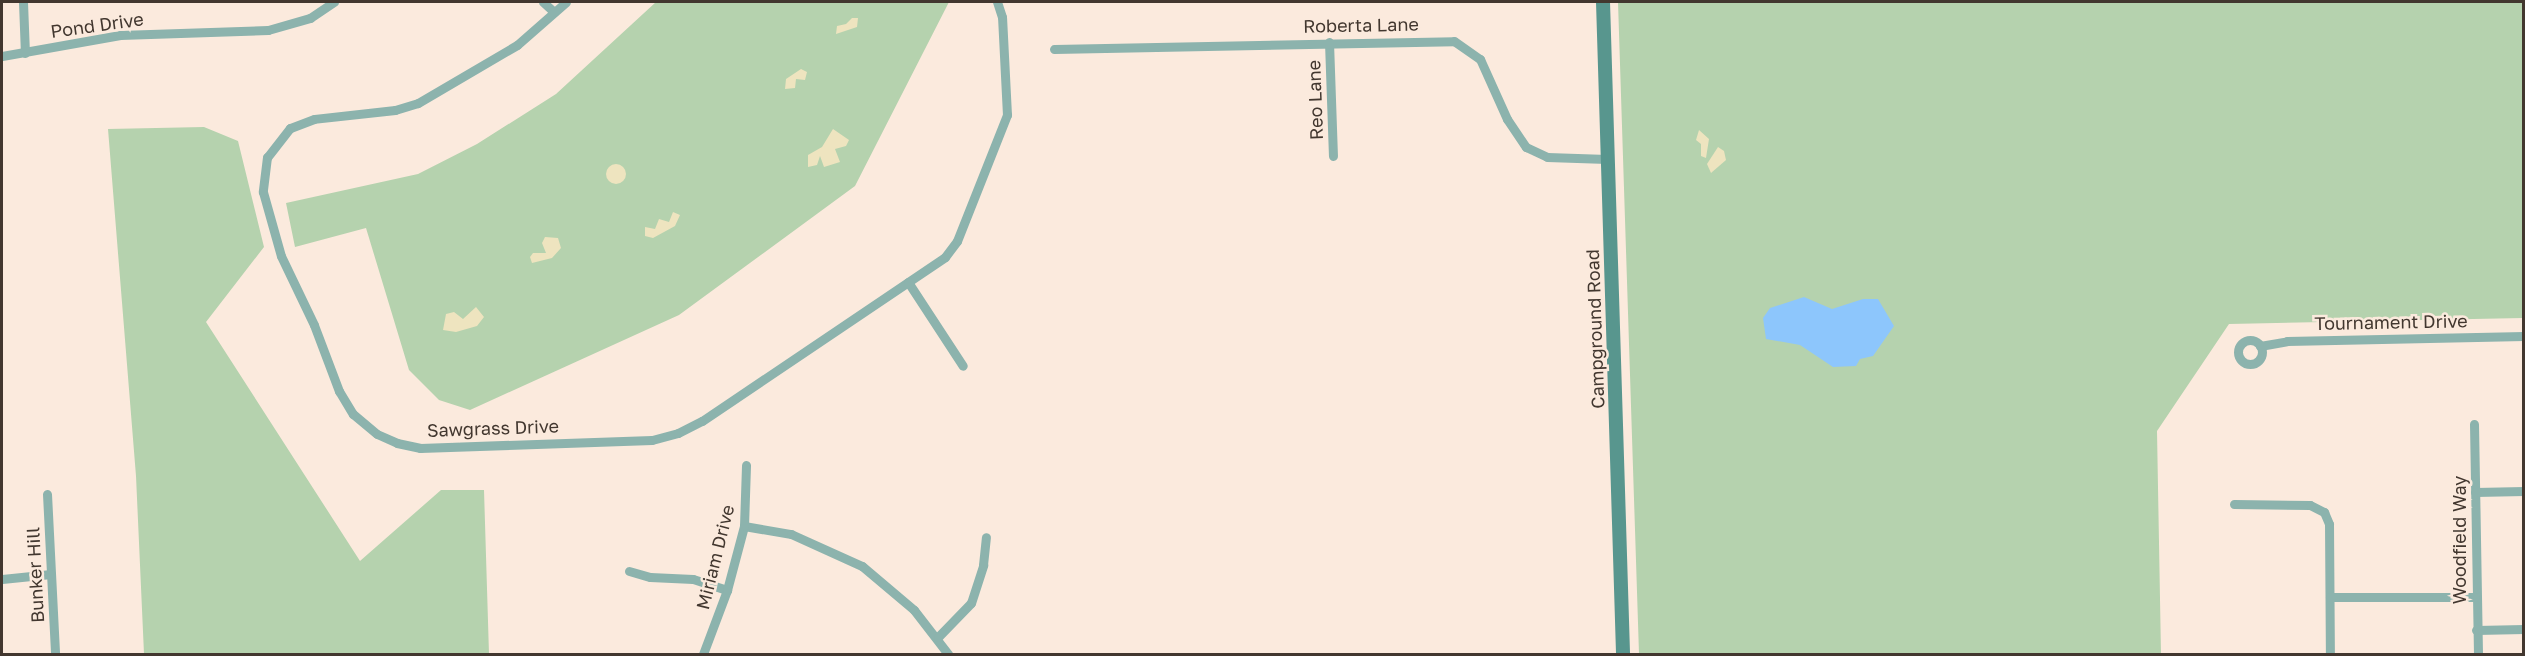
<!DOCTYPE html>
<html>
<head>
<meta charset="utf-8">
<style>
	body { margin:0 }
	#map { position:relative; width:2525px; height:656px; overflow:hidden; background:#fbeadd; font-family:"Golos Text",sans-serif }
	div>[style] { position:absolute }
	.green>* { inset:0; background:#b5d2ae }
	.sand>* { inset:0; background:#eee4bf }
	.round { border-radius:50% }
	.water>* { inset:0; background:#8dc6fc }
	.street>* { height:9px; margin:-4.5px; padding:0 4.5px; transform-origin:4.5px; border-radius:4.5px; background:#8cb3ad }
	.street>.ring { margin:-4.5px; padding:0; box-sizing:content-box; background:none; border:9px solid #8cb3ad; border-radius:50% }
	.secondary>* { height:14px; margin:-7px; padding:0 7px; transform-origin:7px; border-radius:7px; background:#58968e }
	span { translate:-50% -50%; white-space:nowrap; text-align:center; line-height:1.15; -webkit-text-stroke:5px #fbeadd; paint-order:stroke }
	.street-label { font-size:18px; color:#42372f }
	.frame { position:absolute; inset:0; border:3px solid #42372f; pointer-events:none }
</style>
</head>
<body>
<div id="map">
	<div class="green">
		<div style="clip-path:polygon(656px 2px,949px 2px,855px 186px,679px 315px,470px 410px,439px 400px,409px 370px,366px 228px,295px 247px,286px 203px,418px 174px,477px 144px,556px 94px)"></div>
		<div style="clip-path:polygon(1618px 2px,2523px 2px,2523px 318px,2229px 324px,2157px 431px,2161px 654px,1639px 654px)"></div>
		<div style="clip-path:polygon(204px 127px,238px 141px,264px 247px,206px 322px,360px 561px,441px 490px,484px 490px,489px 654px,144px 654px,136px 476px,108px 129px)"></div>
	</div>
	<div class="sand">
		<div style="clip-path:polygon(852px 18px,858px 18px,857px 27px,836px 34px,837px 26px,846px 24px)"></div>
		<div style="clip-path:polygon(801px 69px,807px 72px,805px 80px,796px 79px,795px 88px,785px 89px,786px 79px)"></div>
		<div style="clip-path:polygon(833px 129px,849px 140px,846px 146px,835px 149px,840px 162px,824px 167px,820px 156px,817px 165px,808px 167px,808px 155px,822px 147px)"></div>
		<div style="clip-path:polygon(1699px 130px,1709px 139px,1706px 158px,1701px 156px,1701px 144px,1696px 140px)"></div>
		<div style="clip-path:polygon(1718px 147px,1724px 151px,1726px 160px,1711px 173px,1707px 164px)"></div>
		<div class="round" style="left:606px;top:164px;width:20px;height:20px"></div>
		<div style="clip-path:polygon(673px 212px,680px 215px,675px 226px,653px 238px,645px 236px,645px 227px,655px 229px,659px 219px,669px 222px)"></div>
		<div style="clip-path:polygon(545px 237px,558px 238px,561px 248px,552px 258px,532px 263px,530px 257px,533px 253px,546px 253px,542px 243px)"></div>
		<div style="clip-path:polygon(476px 307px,484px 317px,477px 326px,456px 332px,443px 330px,446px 314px,454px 312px,463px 319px)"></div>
	</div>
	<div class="water">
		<div style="clip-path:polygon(1804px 297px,1832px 309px,1863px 299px,1878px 299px,1894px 326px,1873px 356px,1860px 359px,1856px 366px,1833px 367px,1800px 345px,1766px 339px,1763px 318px,1770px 308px)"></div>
	</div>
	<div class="street">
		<div style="left:23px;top:2px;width:51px;rotate:87.8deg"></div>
		<div style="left:543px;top:2px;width:15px;rotate:42deg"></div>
		<div style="left:566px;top:2px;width:65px;rotate:138.7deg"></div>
		<div style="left:517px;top:45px;width:115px;rotate:149.6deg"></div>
		<div style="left:418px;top:103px;width:24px;rotate:163deg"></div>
		<div style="left:395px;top:110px;width:81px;rotate:173.7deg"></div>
		<div style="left:314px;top:119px;width:26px;rotate:159deg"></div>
		<div style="left:290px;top:128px;width:37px;rotate:128deg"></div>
		<div style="left:267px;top:157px;width:35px;rotate:97deg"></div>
		<div style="left:263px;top:192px;width:66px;rotate:74.3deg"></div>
		<div style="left:281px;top:256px;width:76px;rotate:64.4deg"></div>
		<div style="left:314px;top:325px;width:71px;rotate:69.3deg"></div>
		<div style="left:339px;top:391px;width:27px;rotate:59deg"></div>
		<div style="left:353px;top:414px;width:31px;rotate:40deg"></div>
		<div style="left:377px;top:434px;width:22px;rotate:24deg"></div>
		<div style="left:397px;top:443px;width:24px;rotate:12deg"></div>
		<div style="left:420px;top:448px;width:232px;rotate:-2deg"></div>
		<div style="left:652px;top:440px;width:27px;rotate:-15deg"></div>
		<div style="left:678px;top:433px;width:27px;rotate:-27deg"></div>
		<div style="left:702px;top:421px;width:293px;rotate:-34deg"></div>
		<div style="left:945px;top:257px;width:20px;rotate:-53deg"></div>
		<div style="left:957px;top:241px;width:136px;rotate:-68.4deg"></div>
		<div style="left:1007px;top:115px;width:98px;rotate:-92.9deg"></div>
		<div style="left:1002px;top:17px;width:16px;rotate:-108deg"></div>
		<div style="left:1329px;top:42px;width:114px;rotate:88deg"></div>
		<div style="left:1054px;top:49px;width:400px;rotate:-1.1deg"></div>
		<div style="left:1454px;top:41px;width:32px;rotate:35deg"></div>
		<div style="left:1480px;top:59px;width:66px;rotate:65.8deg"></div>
		<div style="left:1507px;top:119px;width:34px;rotate:56deg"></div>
		<div style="left:1526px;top:147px;width:23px;rotate:25deg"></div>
		<div style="left:1547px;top:157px;width:60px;rotate:1.9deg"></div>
		<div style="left:2px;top:56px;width:120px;rotate:-10.1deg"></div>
		<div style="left:120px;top:35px;width:148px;rotate:-1.9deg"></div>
		<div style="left:268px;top:30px;width:44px;rotate:-15.9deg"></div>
		<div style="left:310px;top:18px;width:29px;rotate:-34deg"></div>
		<div style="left:908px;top:282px;width:100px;rotate:56.8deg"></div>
		<div class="ring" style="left:2238px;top:340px;width:15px;height:15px"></div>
		<div style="left:2260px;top:346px;width:27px;rotate:-10deg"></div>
		<div style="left:2287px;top:341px;width:237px;rotate:-1.2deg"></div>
		<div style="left:2474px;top:424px;width:230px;rotate:89deg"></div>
		<div style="left:2475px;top:492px;width:49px;rotate:-1.2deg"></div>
		<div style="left:47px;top:494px;width:160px;rotate:87.1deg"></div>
		<div style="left:2234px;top:504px;width:76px;rotate:0.8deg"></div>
		<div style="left:2310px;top:505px;width:16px;rotate:27deg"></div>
		<div style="left:2324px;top:512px;width:13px;rotate:67deg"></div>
		<div style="left:2329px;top:524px;width:130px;rotate:89.6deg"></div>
		<div style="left:744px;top:526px;width:48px;rotate:9.7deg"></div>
		<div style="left:791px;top:534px;width:78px;rotate:24.3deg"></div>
		<div style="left:862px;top:566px;width:68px;rotate:40.2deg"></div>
		<div style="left:914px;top:610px;width:56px;rotate:52.3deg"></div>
		<div style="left:629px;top:571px;width:22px;rotate:16deg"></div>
		<div style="left:650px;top:577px;width:43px;rotate:2.7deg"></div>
		<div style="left:693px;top:579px;width:36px;rotate:18deg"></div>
		<div style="left:2px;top:579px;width:49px;rotate:-5.8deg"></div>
		<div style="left:2330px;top:597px;width:145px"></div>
		<div style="left:2476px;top:630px;width:48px;rotate:-1.2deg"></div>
		<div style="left:938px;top:637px;width:47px;rotate:-45.9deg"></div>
		<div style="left:971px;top:603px;width:40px;rotate:-72deg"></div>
		<div style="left:983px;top:565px;width:28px;rotate:-84deg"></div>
		<div style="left:703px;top:654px;width:68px;rotate:-69.4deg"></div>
		<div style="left:727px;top:590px;width:66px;rotate:-75.1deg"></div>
		<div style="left:744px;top:526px;width:61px;rotate:-88.1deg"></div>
	</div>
	<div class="secondary">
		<div style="left:1603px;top:2px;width:652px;rotate:88.24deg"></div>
	</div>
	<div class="street-label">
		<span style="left:97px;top:25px;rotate:-8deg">Pond Drive</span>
		<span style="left:1361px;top:25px;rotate:-1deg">Roberta Lane</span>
		<span style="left:1315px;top:100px;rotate:-92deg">Reo Lane</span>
		<span style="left:2391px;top:322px;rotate:-1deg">Tournament Drive</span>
		<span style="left:1595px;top:329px;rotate:-92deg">Campground Road</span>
		<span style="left:493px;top:428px;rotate:-2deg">Sawgrass Drive</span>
		<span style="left:2459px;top:540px;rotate:-90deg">Woodfield Way</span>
		<span style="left:715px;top:557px;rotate:-76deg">Miriam Drive</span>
		<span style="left:35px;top:575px;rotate:-93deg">Bunker Hill</span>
	</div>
	<div class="frame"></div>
</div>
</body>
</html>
